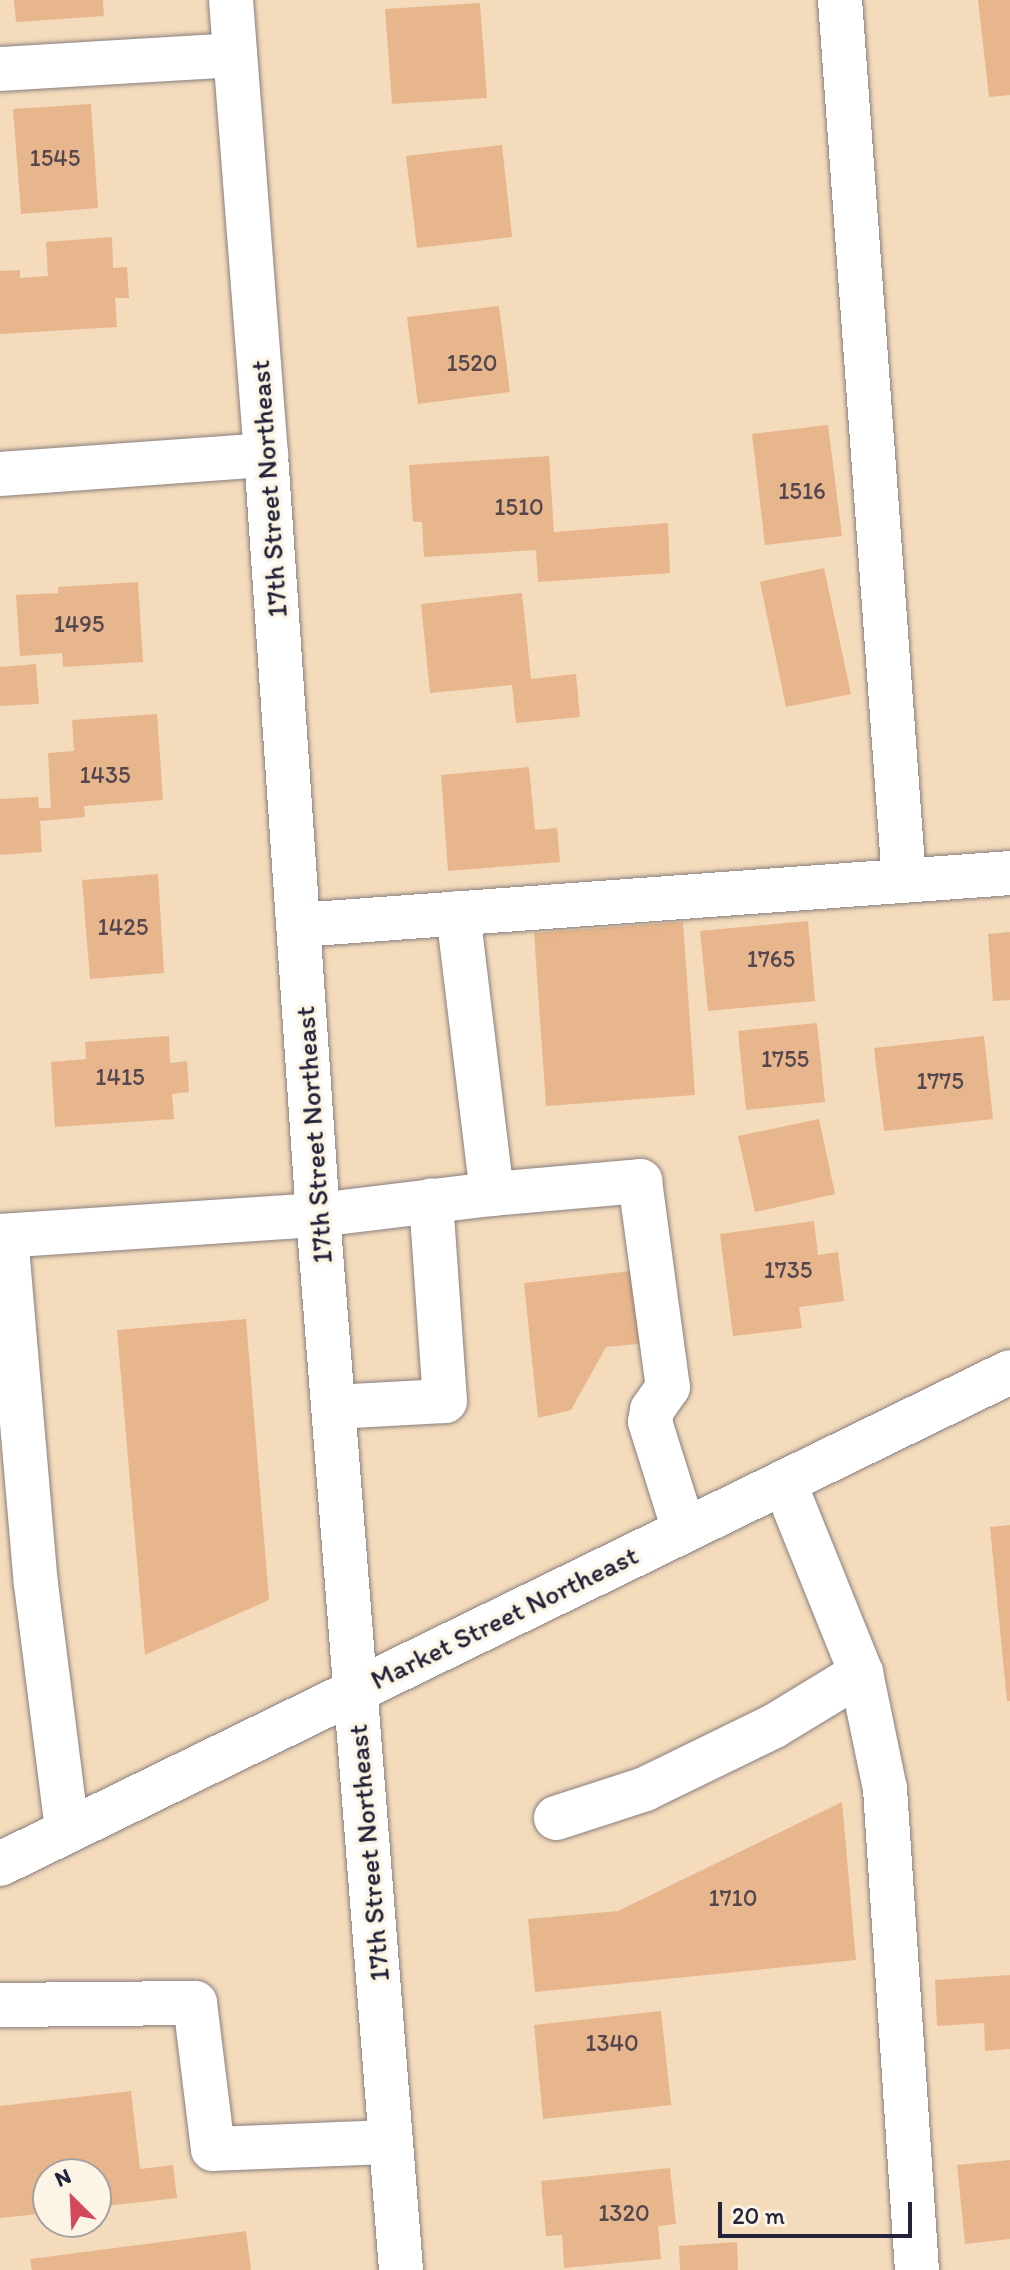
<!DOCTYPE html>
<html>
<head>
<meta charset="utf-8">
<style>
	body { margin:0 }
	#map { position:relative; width:1010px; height:2270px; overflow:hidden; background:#f3dbbc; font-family:Itim,sans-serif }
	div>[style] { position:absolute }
	.building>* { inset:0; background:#e8b68c }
	.roads { filter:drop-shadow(0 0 2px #8a7e7c) drop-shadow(0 0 2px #8a7e7c) }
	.minor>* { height:44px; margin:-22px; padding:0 22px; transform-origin:22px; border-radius:22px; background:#fff }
	.major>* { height:44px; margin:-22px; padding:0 22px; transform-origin:22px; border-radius:22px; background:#fff }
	span { translate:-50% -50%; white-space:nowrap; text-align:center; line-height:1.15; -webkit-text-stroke:7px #fcf5e5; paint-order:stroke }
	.number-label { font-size:24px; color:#54474f }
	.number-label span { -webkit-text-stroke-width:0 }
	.street-label { font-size:28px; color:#22223b }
	.north { position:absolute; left:32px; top:2158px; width:80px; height:80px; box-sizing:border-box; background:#fcf5e5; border:2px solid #a5a1a1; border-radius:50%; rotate:336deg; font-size:22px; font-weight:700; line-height:32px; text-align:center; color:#22223b }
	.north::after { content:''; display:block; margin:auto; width:28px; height:36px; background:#d1495b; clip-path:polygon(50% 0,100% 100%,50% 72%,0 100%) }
	.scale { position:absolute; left:718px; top:2202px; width:194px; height:36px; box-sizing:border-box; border:4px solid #22223b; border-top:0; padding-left:10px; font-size:24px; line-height:28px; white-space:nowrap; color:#22223b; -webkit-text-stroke:6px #fcf5e5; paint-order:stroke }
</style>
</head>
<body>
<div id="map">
	<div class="building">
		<div style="clip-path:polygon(14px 0,103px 0,104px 16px,16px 22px)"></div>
		<div style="clip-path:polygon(978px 0,1010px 0,1010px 95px,989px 97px)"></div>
		<div style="clip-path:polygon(480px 3px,487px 98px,392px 104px,385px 9px)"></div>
		<div style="clip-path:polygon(91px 104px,98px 208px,21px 214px,13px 109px)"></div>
		<div style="clip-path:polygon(502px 145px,512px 237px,417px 248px,406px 156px)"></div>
		<div style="clip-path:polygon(112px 237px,113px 268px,127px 267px,129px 298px,115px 298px,117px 327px,0 334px,0 271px,20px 270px,20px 278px,48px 276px,46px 242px)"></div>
		<div style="clip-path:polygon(499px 306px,510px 392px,418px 404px,407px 317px)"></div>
		<div style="clip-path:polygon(828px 425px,842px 536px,765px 545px,752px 434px)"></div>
		<div style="clip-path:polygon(549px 456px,554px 532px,668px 523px,670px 573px,538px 582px,536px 550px,424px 557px,422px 522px,413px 522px,409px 465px)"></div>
		<div style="clip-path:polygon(824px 568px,851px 694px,786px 707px,760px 582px)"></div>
		<div style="clip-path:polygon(138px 582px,143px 662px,63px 667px,62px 653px,20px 656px,16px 595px,58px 593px,58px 587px)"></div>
		<div style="clip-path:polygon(522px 593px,531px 679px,576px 674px,580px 717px,516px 723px,512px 685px,430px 693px,421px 604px)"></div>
		<div style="clip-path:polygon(36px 664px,39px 704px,0 706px,0 667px)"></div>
		<div style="clip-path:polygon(157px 714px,163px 800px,84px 806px,85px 817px,40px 821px,42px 852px,0 855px,0 799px,38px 797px,39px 808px,51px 808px,48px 753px,74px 751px,72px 720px)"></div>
		<div style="clip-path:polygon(529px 767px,535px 830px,557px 828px,560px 862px,448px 871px,441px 775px)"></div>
		<div style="clip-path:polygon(158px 874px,164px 973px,90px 979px,82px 880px)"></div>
		<div style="clip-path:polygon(808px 921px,815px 1001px,708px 1011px,700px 931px)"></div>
		<div style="clip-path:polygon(683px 922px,695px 1095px,546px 1106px,534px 933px)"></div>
		<div style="clip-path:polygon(1010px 932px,1010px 1000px,993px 1001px,988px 934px)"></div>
		<div style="clip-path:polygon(817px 1023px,825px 1102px,746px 1110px,738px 1031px)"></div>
		<div style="clip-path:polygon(169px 1036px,170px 1063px,187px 1061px,189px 1092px,172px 1094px,174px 1119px,55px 1127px,51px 1062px,86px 1059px,85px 1042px)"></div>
		<div style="clip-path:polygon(984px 1036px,993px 1119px,884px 1131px,874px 1048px)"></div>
		<div style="clip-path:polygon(819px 1119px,835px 1194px,755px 1212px,738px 1136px)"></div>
		<div style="clip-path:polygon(814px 1221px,818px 1255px,838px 1252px,844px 1301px,799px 1307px,802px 1328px,733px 1336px,720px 1234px)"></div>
		<div style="clip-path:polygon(640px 1270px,648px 1343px,606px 1347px,571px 1410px,538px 1418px,524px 1283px)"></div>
		<div style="clip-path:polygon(246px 1319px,269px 1600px,145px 1655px,117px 1330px)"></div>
		<div style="clip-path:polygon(1010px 1525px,1010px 1701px,1007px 1701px,990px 1527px)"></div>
		<div style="clip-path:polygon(842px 1802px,856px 1960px,535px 1992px,528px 1919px,618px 1911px)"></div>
		<div style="clip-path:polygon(1010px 1975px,1010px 2049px,985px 2051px,984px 2023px,937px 2026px,935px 1980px)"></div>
		<div style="clip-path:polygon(661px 2011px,671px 2105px,543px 2119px,534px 2025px)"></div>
		<div style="clip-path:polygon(131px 2091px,140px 2169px,173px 2165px,177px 2198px,96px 2207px,96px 2174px,48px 2174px,48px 2213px,0 2218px,0 2106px)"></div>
		<div style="clip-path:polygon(1010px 2160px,1010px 2239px,965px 2244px,957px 2165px)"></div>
		<div style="clip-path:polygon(670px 2168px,676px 2224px,658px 2226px,661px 2259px,564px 2268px,562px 2235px,546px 2236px,541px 2181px)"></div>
		<div style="clip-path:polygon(246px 2231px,251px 2270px,32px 2270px,30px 2259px)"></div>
		<div style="clip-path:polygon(737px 2242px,738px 2270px,680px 2270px,679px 2246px)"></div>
	</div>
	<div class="roads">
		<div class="minor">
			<div style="left:840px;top:0;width:882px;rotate:85.84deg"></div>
			<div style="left:0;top:69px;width:235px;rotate:-3.4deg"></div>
			<div style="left:0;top:474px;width:267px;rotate:-4.1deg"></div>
			<div style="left:299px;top:925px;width:713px;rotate:-4.18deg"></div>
			<div style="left:492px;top:1194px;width:149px;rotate:-5deg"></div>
			<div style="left:640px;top:1181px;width:208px;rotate:82.3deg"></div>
			<div style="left:668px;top:1387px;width:28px;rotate:125deg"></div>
			<div style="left:652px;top:1410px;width:12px;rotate:99deg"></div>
			<div style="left:650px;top:1422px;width:113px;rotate:72.5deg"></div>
			<div style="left:0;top:1236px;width:319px;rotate:-3.8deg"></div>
			<div style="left:318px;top:1215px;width:175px;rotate:-6.9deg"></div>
			<div style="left:492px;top:1194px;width:283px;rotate:-96.9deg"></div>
			<div style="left:6px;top:1236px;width:349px;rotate:85.1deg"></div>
			<div style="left:36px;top:1584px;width:248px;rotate:82.8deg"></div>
			<div style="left:333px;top:1407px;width:112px;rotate:-3.1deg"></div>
			<div style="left:445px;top:1401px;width:201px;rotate:-94deg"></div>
			<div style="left:784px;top:1482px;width:206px;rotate:68deg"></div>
			<div style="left:861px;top:1673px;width:118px;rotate:78.3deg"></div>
			<div style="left:885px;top:1789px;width:482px;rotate:86.2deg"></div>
			<div style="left:556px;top:1818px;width:94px;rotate:-18deg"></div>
			<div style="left:645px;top:1789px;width:144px;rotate:-26deg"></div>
			<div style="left:774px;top:1726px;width:102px;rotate:-31.3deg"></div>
			<div style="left:0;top:2005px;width:195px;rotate:-0.6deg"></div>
			<div style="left:195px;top:2003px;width:147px;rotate:83deg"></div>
			<div style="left:213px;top:2149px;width:178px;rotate:-2.3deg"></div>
		</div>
		<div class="major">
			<div style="left:231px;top:0;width:456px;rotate:85.6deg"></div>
			<div style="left:266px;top:455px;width:762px;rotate:86.09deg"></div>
			<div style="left:318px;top:1215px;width:1058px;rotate:85.5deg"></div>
			<div style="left:0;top:1864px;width:1123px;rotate:-25.97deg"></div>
		</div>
	</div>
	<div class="number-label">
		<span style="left:55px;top:158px">1545</span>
		<span style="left:472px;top:363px">1520</span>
		<span style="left:802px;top:491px">1516</span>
		<span style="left:519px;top:507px">1510</span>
		<span style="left:79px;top:624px">1495</span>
		<span style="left:105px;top:775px">1435</span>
		<span style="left:123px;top:927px">1425</span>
		<span style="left:771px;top:959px">1765</span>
		<span style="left:785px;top:1059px">1755</span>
		<span style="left:120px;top:1077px">1415</span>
		<span style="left:940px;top:1081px">1775</span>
		<span style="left:788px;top:1270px">1735</span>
		<span style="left:733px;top:1898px">1710</span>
		<span style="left:612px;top:2043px">1340</span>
		<span style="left:624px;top:2213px">1320</span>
	</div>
	<div class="street-label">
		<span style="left:268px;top:489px;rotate:-94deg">17th Street Northeast</span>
		<span style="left:313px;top:1135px;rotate:-94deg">17th Street Northeast</span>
		<span style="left:504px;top:1617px;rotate:-26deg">Market Street Northeast</span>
		<span style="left:368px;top:1853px;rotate:-95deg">17th Street Northeast</span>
	</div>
	<div class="north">N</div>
	<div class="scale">20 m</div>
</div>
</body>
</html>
